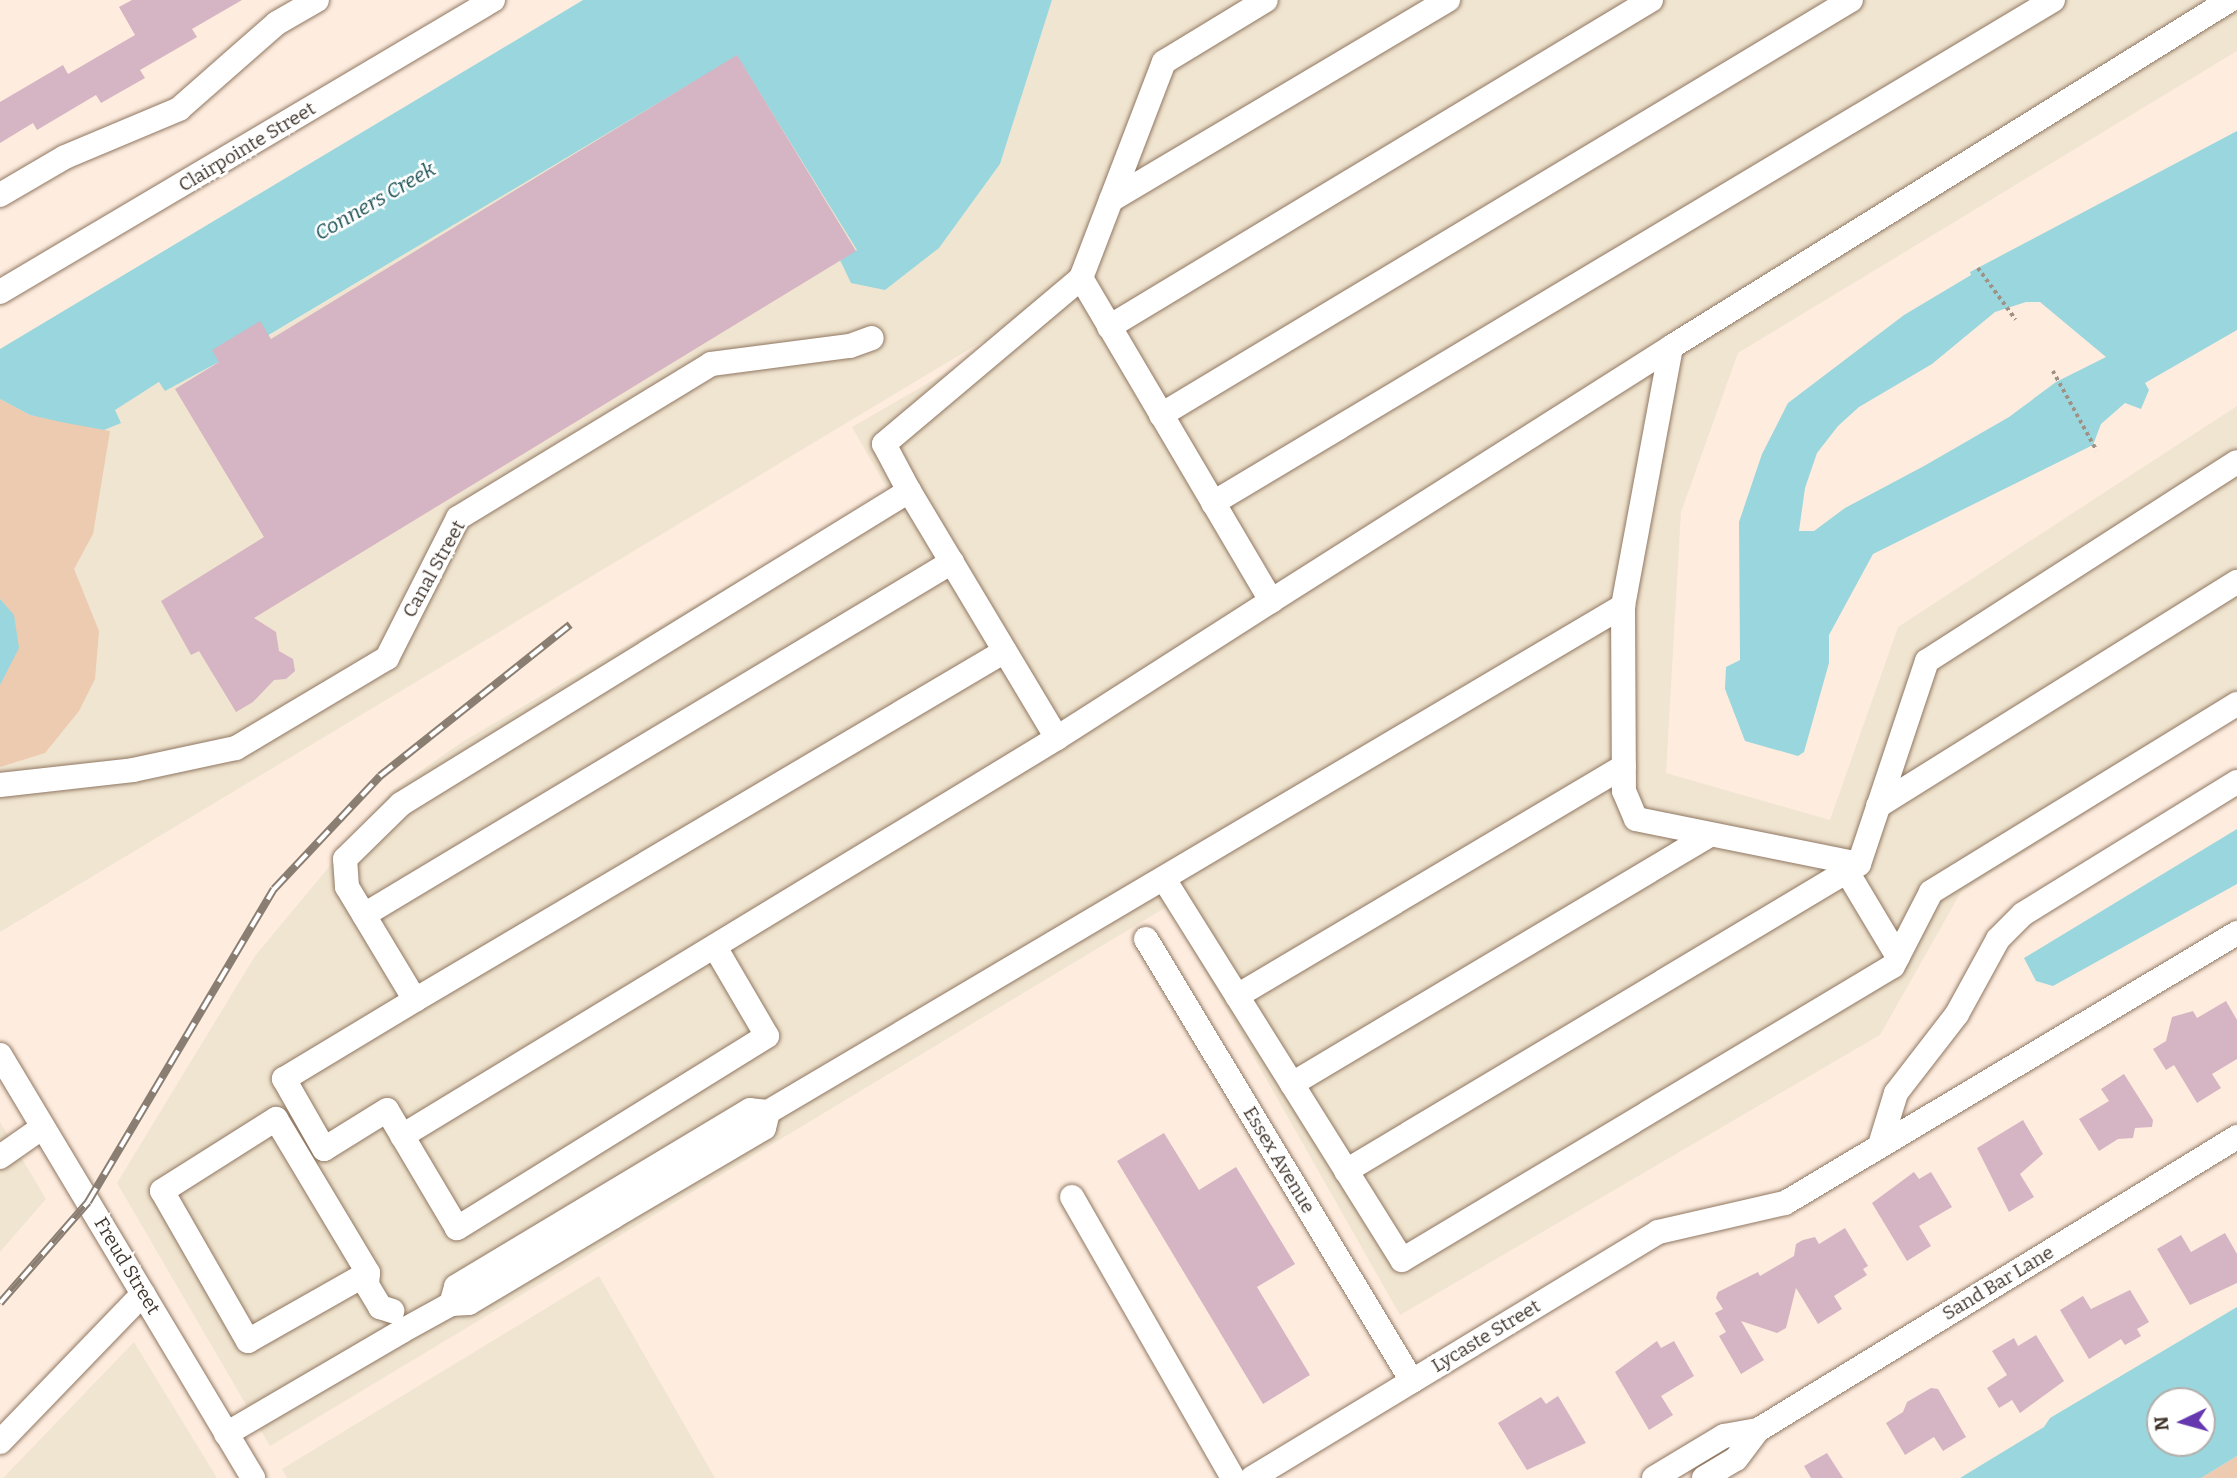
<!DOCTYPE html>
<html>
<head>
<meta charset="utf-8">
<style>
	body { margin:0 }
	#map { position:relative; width:2237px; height:1478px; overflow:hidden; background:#feeddf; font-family:Bitter,serif }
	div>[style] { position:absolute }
	.industrial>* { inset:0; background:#f0e5d0 }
	.green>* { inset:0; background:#eccbb1 }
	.water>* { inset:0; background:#99d6dd }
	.building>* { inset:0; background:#d5b4c3 }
	.path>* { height:3.5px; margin-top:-1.75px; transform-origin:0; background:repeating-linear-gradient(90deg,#9f9186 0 3.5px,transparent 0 7px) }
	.roads { filter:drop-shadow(0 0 2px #907762) drop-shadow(0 0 2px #907762) }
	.minor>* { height:24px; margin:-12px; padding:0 12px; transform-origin:12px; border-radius:12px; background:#fff }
	.rail>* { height:8px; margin-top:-4px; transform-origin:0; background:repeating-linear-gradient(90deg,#fff 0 16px,#8a7d72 0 32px); box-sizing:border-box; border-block:2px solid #8a7d72 }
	span { translate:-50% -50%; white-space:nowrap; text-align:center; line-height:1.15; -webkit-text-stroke:5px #fff; paint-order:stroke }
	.street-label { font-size:19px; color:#41362d }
	.water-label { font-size:21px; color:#1b5055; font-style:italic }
	.north { position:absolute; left:2146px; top:1387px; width:70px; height:70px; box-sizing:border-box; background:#fff; border:2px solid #b3afab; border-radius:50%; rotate:265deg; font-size:19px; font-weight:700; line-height:28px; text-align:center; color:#41362d }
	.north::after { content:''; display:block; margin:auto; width:24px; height:32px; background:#6538b0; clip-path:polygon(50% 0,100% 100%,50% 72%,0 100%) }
</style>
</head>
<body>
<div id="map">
	<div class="industrial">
		<div style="clip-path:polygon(1052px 0,2237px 0,2237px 51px,1738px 353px,1681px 512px,1666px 773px,1830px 820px,1898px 627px,2237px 406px,2237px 717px,1961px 892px,1880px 1035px,1400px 1315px,1168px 906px,270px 1446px,117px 1183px,255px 956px,392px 791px,462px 742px,889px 492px,852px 427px,987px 349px,983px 341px,0 932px,0 399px,30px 415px,61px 422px,104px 430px,120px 423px,114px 410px,160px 382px,165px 391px,268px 336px,737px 55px,885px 290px,939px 248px,1000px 164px)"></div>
		<div style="clip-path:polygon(0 1122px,46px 1199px,0 1252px)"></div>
		<div style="clip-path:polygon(599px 1276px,715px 1478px,287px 1478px,282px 1469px)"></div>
		<div style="clip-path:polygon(134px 1342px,217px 1478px,3px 1478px)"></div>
	</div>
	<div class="green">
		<div style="clip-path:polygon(0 399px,30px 415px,110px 431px,93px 534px,74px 569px,99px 631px,95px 679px,79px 711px,45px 753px,0 767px)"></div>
		<div style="clip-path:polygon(2237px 1456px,2237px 1478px,2201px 1478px)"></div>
	</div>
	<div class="water">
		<div style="clip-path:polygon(583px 0,1052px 0,1000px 164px,939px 248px,885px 290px,851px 283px,840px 260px,857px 250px,737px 56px,267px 336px,165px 391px,159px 382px,115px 410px,121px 423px,104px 430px,61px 422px,30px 415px,0 399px,0 349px)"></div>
		<div style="clip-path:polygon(evenodd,2237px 131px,2237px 330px,2145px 383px,2149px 390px,2141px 409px,2125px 403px,2101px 424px,2093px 445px,1873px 554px,1829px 635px,1829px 663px,1804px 752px,1798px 756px,1745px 741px,1725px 689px,1726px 667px,1740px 660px,1739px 522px,1762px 454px,1788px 403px,1904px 315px,1971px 275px,1970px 272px,2237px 131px,2026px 302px,2040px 302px,2106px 357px,2056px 382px,2009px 417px,1924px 466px,1845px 508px,1814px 531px,1799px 531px,1805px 488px,1817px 453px,1838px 426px,1859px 407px,1932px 364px,1995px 312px,2026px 302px)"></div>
		<div style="clip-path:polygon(0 599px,14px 615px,19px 648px,0 685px)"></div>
		<div style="clip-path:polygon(2237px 829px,2237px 884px,2053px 986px,2036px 981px,2024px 958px)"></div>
		<div style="clip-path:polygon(evenodd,2237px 1307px,2237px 1456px,2201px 1478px,1960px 1478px,2044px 1427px,2050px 1418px,2237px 1307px,2160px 1401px,2202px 1401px,2202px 1443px,2160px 1443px,2160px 1401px)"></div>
	</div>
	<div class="building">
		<div style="clip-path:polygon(132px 0,242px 0,192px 29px,197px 37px,140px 70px,145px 78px,101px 103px,96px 95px,37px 130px,33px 123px,0 143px,0 102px,63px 65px,68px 74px,135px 35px,119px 7px)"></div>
		<div style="clip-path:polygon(737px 55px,856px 251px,254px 618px,276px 632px,279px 651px,293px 659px,295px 671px,286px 679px,274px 680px,253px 702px,236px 712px,199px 651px,191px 655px,161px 601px,264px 537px,175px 389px,219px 362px,212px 350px,260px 321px,271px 339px)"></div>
		<div style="clip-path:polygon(2226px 1001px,2237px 1020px,2237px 1059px,2212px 1074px,2221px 1088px,2197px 1103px,2174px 1065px,2166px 1070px,2153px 1049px,2166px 1041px,2172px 1017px,2193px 1011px,2197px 1018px)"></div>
		<div style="clip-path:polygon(2124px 1074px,2153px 1120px,2152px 1127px,2135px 1128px,2133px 1138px,2118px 1139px,2099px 1151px,2079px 1119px,2109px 1101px,2101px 1089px)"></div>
		<div style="clip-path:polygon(2023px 1120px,2043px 1154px,2020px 1174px,2034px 1197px,2009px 1212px,1977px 1148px)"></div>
		<div style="clip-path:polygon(1164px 1133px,1199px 1190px,1236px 1167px,1295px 1264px,1257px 1287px,1310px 1375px,1263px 1404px,1117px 1161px)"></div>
		<div style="clip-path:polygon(1914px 1172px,1919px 1179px,1931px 1172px,1952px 1207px,1919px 1226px,1931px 1246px,1907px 1261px,1872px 1203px)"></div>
		<div style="clip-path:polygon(1845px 1228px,1868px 1266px,1863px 1269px,1867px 1275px,1834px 1296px,1842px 1309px,1818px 1324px,1796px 1288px,1786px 1328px,1777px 1333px,1741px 1321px,1764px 1360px,1741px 1374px,1719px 1336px,1726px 1332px,1715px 1313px,1723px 1309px,1716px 1298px,1718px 1292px,1758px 1272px,1760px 1276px,1794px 1256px,1796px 1244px,1803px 1240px,1815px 1237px,1819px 1244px)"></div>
		<div style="clip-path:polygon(2225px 1233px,2237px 1254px,2237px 1283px,2190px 1305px,2157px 1249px,2181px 1235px,2191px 1252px)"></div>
		<div style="clip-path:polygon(2130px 1290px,2149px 1322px,2137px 1329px,2141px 1336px,2125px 1345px,2121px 1339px,2089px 1359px,2060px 1310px,2083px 1296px,2091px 1309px)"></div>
		<div style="clip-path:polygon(2036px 1335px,2064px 1381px,2020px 1413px,2012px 1400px,1999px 1408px,1987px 1388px,2007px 1375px,1992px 1351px,2014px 1338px,2018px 1346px)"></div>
		<div style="clip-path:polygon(1657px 1341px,1661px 1348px,1674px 1341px,1694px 1376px,1661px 1396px,1673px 1415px,1649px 1430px,1615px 1372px)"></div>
		<div style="clip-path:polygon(1931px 1388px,1938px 1389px,1966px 1437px,1943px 1451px,1934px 1437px,1905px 1455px,1886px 1423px,1903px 1412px,1907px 1402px)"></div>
		<div style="clip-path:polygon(1558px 1396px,1586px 1443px,1527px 1470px,1498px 1423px,1541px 1397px,1546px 1404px)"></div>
		<div style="clip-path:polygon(1827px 1453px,1843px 1478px,1811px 1478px,1804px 1466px)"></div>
	</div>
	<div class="path">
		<div style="left:1978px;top:268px;width:64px;rotate:53.8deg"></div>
		<div style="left:2053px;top:371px;width:91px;rotate:61.2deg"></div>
	</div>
	<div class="roads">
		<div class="minor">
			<div style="left:0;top:195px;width:75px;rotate:-30.3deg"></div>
			<div style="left:65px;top:157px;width:124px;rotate:-22.8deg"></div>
			<div style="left:179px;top:109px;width:130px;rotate:-41.3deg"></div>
			<div style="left:277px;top:23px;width:46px;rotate:-29.9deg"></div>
			<div style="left:1111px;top:200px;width:392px;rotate:-30.7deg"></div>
			<div style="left:1081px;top:278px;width:375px;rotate:59.5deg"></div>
			<div style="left:1271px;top:601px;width:474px;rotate:-32.4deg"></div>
			<div style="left:0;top:292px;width:573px;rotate:-30.64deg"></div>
			<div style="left:1109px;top:327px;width:633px;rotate:-31.1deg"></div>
			<div style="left:1161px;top:415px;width:805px;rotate:-31.02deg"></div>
			<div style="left:1213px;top:503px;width:979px;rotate:-30.91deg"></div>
			<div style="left:1623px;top:606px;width:185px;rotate:89.7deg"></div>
			<div style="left:1624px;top:791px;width:30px;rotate:67deg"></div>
			<div style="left:1636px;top:819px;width:227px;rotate:11.4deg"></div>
			<div style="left:1859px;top:864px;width:214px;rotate:-71.5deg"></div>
			<div style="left:1927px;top:661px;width:368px;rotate:-32.7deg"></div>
			<div style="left:1057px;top:738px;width:254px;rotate:-32.6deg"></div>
			<div style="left:0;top:785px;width:134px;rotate:-6.4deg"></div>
			<div style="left:133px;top:770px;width:105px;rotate:-12.1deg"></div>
			<div style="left:236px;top:748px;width:176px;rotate:-30.8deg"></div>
			<div style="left:387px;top:658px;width:157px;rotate:-63.1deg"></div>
			<div style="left:458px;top:518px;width:296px;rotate:-31.3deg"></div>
			<div style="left:711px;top:364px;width:140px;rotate:-7.4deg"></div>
			<div style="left:850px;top:346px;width:23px;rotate:-20deg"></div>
			<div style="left:1878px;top:806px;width:423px;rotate:-32deg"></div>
			<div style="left:1846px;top:870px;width:101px;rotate:59.1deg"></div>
			<div style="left:1164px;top:879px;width:449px;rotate:58deg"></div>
			<div style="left:1402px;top:1260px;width:572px;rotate:-30.91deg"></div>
			<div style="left:1893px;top:966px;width:83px;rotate:-62.8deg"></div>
			<div style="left:1931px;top:892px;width:359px;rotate:-31.6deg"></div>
			<div style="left:364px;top:915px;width:686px;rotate:-30.98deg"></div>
			<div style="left:1146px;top:939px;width:516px;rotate:58.96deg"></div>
			<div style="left:715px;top:947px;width:103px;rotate:59.7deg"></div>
			<div style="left:767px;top:1036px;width:365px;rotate:148.2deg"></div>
			<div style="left:457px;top:1228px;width:137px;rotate:-120.7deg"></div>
			<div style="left:387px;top:1110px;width:74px;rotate:148.2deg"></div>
			<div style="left:324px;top:1149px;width:81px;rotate:-119.7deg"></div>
			<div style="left:284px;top:1079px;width:153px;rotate:-31.1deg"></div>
			<div style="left:415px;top:1000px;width:132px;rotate:-121deg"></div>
			<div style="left:347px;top:887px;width:28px;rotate:-94deg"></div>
			<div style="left:345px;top:859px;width:78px;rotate:-44.5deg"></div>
			<div style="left:401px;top:804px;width:597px;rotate:-31.64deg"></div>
			<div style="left:909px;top:491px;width:53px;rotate:-118deg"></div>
			<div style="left:884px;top:444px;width:258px;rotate:-40.1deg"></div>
			<div style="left:1081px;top:278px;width:231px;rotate:-69deg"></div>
			<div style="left:1164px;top:62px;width:119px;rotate:-31.3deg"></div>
			<div style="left:1237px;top:996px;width:450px;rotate:-30.7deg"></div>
			<div style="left:415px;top:1000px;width:685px;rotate:-30.61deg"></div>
			<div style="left:0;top:1055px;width:493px;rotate:59.1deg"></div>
			<div style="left:1292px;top:1084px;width:487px;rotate:-30.8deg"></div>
			<div style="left:768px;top:1112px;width:994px;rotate:-30.62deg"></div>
			<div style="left:1623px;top:606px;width:263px;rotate:-79.5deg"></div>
			<div style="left:1671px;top:347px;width:658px;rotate:-31.83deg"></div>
			<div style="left:402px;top:1136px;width:766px;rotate:-31.28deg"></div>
			<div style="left:1057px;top:738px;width:288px;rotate:-120.9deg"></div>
			<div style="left:1880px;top:1145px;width:54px;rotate:-72.9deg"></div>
			<div style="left:1896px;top:1093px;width:100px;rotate:-52.3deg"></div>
			<div style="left:1957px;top:1014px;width:85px;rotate:-61.3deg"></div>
			<div style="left:1998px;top:939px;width:35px;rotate:-45deg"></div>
			<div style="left:2023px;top:914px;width:251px;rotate:-31.7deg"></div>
			<div style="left:0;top:1157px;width:52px;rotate:-34.9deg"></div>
			<div style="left:1346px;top:1171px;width:598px;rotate:-30.9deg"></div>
			<div style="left:1072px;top:1197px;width:324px;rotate:60.2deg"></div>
			<div style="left:368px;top:1273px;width:138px;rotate:150.5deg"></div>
			<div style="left:248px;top:1341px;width:173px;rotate:-119.8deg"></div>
			<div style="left:162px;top:1191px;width:135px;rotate:-32.3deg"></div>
			<div style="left:276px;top:1119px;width:179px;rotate:59.1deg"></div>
			<div style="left:368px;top:1273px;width:12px;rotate:95deg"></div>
			<div style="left:367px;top:1285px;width:26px;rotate:59deg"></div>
			<div style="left:380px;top:1307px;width:13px;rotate:18deg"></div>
			<div style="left:226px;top:1434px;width:204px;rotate:-30.3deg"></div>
			<div style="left:402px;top:1331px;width:56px;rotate:-28.9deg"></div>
			<div style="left:451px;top:1304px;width:18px;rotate:-3deg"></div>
			<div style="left:469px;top:1303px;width:168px;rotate:-30.8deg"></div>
			<div style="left:613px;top:1217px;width:175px;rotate:-30.5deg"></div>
			<div style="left:764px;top:1128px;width:16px;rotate:-76deg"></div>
			<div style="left:768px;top:1112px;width:18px;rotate:-174deg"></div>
			<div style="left:750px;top:1110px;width:343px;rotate:149deg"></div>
			<div style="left:456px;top:1287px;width:18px;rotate:106deg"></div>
			<div style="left:0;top:1442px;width:206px;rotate:-46deg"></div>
			<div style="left:1252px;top:1478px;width:475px;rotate:-31.2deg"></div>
			<div style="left:1658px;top:1232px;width:130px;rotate:-12.9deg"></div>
			<div style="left:1785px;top:1203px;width:527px;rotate:-30.85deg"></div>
			<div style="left:1654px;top:1478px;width:82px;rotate:-31deg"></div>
			<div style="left:1724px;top:1436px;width:35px;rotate:-10deg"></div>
			<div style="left:1758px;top:1430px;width:562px;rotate:-31.45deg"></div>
			<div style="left:1704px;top:1478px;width:37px;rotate:-31deg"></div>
			<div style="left:1736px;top:1459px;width:36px;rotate:-53deg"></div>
		</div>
	</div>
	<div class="rail">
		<div style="left:0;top:1303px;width:134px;rotate:-48.9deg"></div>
		<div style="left:88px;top:1202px;width:364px;rotate:-59.3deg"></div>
		<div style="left:274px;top:889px;width:155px;rotate:-46.8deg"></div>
		<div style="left:380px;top:776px;width:243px;rotate:-38.5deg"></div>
	</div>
	<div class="street-label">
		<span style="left:247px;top:147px;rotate:-31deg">Clairpointe Street</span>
		<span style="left:434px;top:569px;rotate:-61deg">Canal Street</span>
		<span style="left:1279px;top:1160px;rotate:59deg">Essex Avenue</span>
		<span style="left:127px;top:1266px;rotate:59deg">Freud Street</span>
		<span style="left:1998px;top:1283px;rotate:-31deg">Sand Bar Lane</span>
		<span style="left:1486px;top:1336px;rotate:-31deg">Lycaste Street</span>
	</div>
	<div class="water-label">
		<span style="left:375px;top:201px;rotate:-30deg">Conners Creek</span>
	</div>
	<div class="north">N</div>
</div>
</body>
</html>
